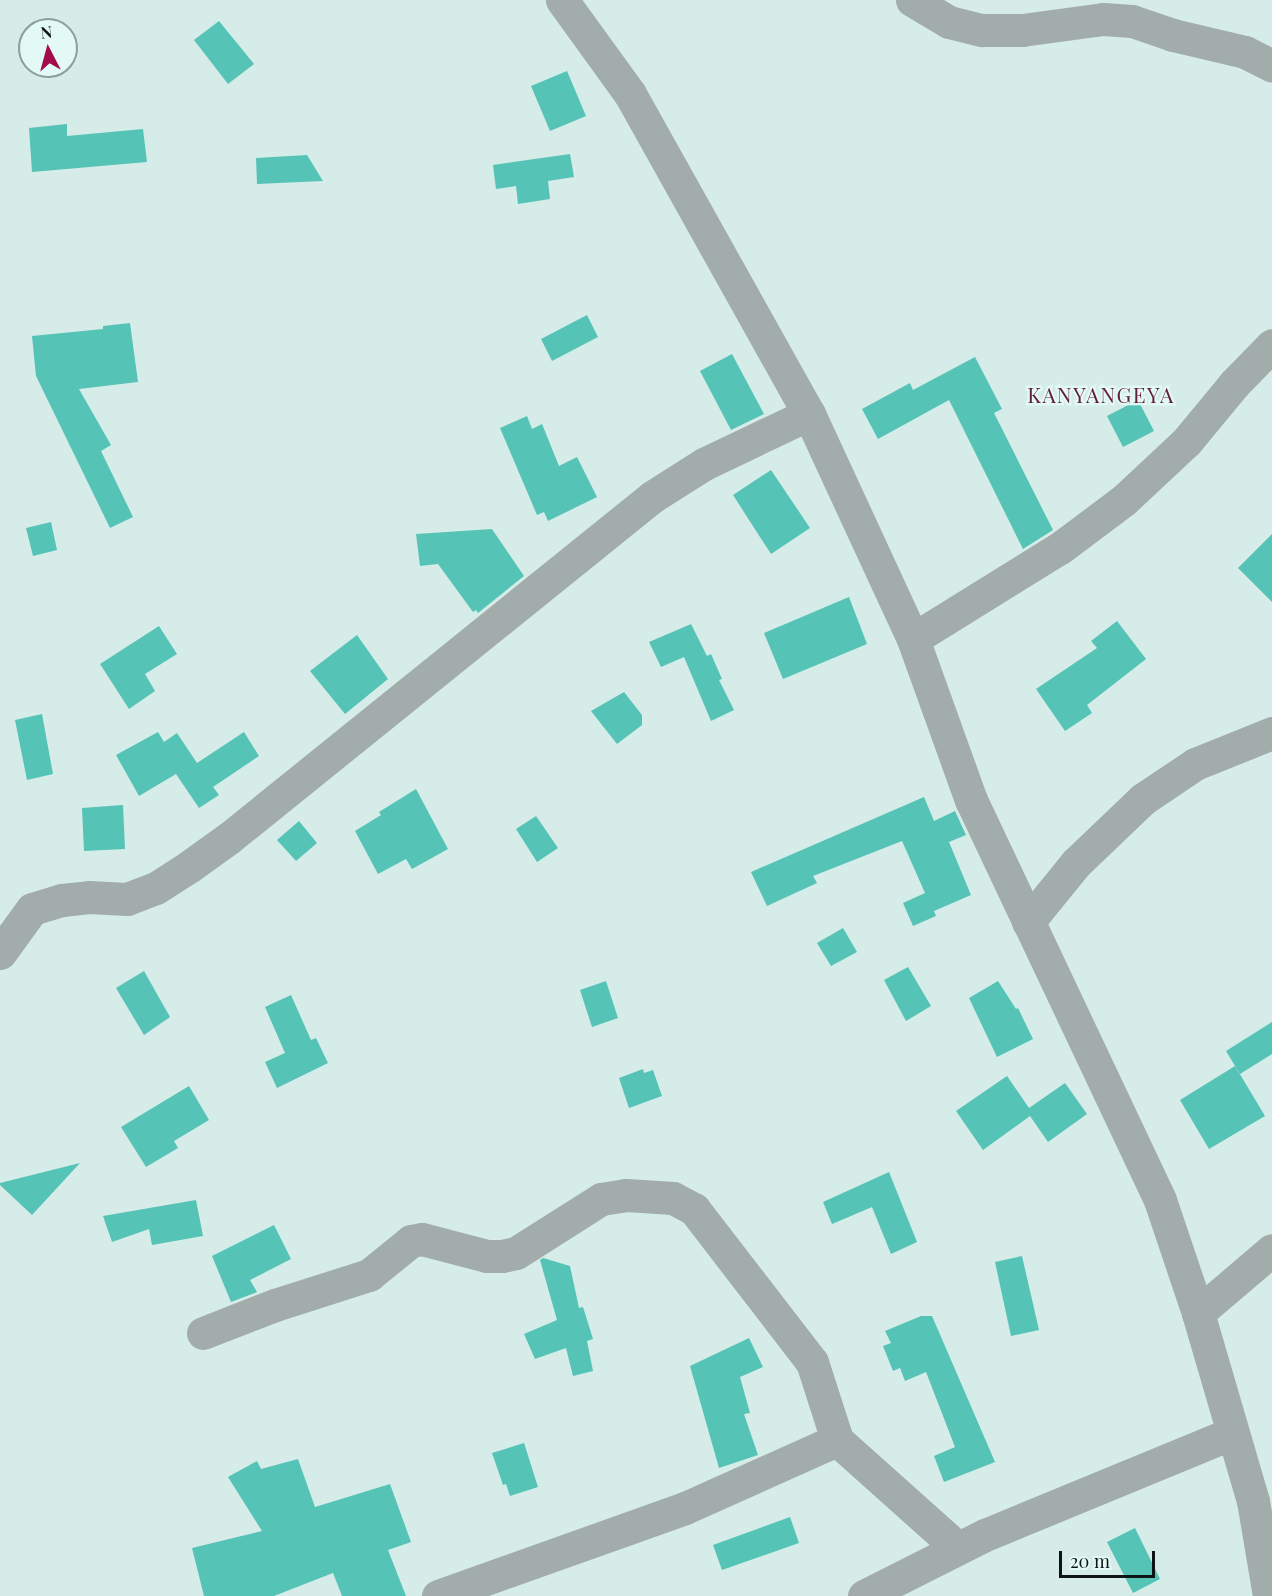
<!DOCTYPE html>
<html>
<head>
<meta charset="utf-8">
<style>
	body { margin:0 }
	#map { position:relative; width:1272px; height:1596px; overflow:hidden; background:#d5ece8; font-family:"Playfair Display",serif }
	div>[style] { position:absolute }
	.building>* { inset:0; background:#56c3b7 }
	.minor>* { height:33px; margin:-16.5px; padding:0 16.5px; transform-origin:16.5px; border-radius:16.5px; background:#a2acaa }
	span { translate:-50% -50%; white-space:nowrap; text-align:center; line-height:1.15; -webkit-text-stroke:4.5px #e2f9f6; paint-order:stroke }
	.quarter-label { font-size:21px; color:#642034; letter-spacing:1.5px }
	.north { position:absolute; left:18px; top:18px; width:60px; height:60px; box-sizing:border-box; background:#e2f9f6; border:2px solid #8d9e9c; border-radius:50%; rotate:354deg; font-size:16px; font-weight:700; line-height:24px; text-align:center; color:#0e1615 }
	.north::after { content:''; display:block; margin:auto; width:21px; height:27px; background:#a30c4a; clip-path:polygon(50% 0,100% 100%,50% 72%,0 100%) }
	.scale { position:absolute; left:1059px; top:1551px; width:96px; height:27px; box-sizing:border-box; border:3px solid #0e1615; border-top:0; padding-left:8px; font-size:18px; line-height:21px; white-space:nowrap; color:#0e1615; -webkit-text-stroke:4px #e2f9f6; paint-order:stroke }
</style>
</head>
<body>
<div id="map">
	<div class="building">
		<div style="clip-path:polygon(219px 21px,254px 64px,228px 84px,194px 40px)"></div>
		<div style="clip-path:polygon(567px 71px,586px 116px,550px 131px,531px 86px)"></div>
		<div style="clip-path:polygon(67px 124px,67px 136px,143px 129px,147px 162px,32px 172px,29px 128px)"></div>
		<div style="clip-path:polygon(570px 154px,574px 177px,548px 181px,550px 199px,518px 204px,516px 186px,496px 189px,493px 165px)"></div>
		<div style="clip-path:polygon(307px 155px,323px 181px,257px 184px,256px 158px)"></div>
		<div style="clip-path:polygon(587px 315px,598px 337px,552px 361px,541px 339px)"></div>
		<div style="clip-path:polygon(130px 323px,138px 382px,79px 389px,111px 445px,101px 451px,133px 517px,110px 528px,36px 376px,32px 336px,103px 329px,103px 326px)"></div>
		<div style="clip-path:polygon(732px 354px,764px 414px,731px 430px,700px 371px)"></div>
		<div style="clip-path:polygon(975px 357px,1002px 409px,994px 413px,1053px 530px,1023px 549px,949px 400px,878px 439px,862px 409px,910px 383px,913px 390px)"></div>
		<div style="clip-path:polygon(1138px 400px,1154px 431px,1123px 447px,1107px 416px)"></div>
		<div style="clip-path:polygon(527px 416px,532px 429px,542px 424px,559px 466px,577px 457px,597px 497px,548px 521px,544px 512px,537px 515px,500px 428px)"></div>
		<div style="clip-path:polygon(771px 470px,810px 528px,771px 554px,733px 495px)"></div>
		<div style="clip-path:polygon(51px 522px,57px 550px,33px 556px,26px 528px)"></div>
		<div style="clip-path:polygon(492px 529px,524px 576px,478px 613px,476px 610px,473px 612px,438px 564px,420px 566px,416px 534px)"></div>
		<div style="clip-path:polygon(1272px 534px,1272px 602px,1238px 568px)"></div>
		<div style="clip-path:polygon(849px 597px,867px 644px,783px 679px,764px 633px)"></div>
		<div style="clip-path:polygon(1117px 621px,1146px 659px,1087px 705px,1092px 713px,1065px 731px,1036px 689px,1097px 648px,1091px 641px)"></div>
		<div style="clip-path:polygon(691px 624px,707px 656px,711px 654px,722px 679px,719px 680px,734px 710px,711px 721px,684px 657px,661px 667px,649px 642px)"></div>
		<div style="clip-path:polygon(159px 626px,177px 654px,145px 674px,155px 691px,129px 709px,100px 664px)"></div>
		<div style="clip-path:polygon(357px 635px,388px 679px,345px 714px,310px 671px)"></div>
		<div style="clip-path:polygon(624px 692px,642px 715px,642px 725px,617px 744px,591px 711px)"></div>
		<div style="clip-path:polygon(42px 714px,53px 774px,27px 780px,15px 720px)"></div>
		<div style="clip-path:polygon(158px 732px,164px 742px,177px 733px,197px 763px,244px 732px,259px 756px,213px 787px,219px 795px,199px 808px,176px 774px,139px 796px,116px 755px)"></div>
		<div style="clip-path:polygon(416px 789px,448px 849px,412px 869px,406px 859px,378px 874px,355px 831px,381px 815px,379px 812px)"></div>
		<div style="clip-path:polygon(924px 797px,934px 821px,955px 811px,966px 835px,949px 842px,971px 895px,934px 911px,936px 916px,913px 926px,903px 903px,925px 893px,902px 841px,813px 876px,817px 883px,767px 906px,751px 872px)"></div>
		<div style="clip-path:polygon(123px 805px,125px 849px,84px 851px,82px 808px)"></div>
		<div style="clip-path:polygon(536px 816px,558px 848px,537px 862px,516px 829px)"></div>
		<div style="clip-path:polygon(299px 821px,317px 843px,296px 861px,277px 840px)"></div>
		<div style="clip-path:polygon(843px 928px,857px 952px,831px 966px,817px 943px)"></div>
		<div style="clip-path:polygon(908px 967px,931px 1006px,906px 1021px,884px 980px)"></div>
		<div style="clip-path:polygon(144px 971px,170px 1017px,144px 1035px,116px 988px)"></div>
		<div style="clip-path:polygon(606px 981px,618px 1018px,592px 1027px,580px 990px)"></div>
		<div style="clip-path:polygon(998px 981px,1016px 1009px,1018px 1008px,1033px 1039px,997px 1057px,969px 998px)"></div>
		<div style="clip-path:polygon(291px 995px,311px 1040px,316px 1038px,328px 1063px,277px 1088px,265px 1062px,285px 1053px,265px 1007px)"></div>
		<div style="clip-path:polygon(1272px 1022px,1272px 1054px,1240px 1074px,1226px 1051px)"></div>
		<div style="clip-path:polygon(1235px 1066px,1265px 1116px,1209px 1149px,1180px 1100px)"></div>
		<div style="clip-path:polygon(643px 1069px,644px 1073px,653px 1070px,662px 1096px,629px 1108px,619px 1078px)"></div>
		<div style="clip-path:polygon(1007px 1076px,1029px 1108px,1065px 1083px,1087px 1114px,1048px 1142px,1030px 1116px,983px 1150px,956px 1111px)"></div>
		<div style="clip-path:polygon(189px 1086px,209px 1120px,174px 1141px,178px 1148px,146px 1167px,121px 1127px)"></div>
		<div style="clip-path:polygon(80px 1163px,32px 1215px,0 1185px,0 1183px)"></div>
		<div style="clip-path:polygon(889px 1172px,917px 1242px,891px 1254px,872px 1207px,832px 1224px,823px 1202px)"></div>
		<div style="clip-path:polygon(196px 1200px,203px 1236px,152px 1245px,149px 1229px,112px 1242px,103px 1216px)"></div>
		<div style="clip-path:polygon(274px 1225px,291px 1259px,250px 1280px,257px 1292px,231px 1302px,212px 1256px)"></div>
		<div style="clip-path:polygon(1022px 1256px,1039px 1330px,1011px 1336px,995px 1262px)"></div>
		<div style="clip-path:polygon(543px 1258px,570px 1266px,579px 1308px,583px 1307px,593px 1339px,587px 1341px,593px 1371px,573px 1376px,566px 1348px,535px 1359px,524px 1334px,557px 1320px,540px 1260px)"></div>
		<div style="clip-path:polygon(921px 1316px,932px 1316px,995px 1462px,944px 1482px,934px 1456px,955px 1447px,926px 1372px,905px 1381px,900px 1368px,893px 1371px,883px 1346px,891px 1343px,885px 1331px)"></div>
		<div style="clip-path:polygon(749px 1338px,763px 1367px,740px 1377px,750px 1413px,744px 1414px,758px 1455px,719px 1468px,690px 1366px)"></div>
		<div style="clip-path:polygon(524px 1443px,538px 1487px,510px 1496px,506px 1484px,503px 1485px,492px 1453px)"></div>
		<div style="clip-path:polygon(298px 1459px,315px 1507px,390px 1484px,411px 1542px,388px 1550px,406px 1596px,342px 1596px,333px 1573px,274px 1596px,204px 1596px,192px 1548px,262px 1531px,228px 1477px,257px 1461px,261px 1469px)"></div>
		<div style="clip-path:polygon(790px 1517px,799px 1543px,722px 1570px,713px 1545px)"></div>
		<div style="clip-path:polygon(1135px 1528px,1160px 1579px,1133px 1593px,1107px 1542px)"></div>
	</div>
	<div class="minor">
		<div style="left:562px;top:0;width:116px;rotate:54.1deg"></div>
		<div style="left:630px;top:94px;width:367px;rotate:60.8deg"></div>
		<div style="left:809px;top:414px;width:248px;rotate:65.2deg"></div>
		<div style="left:913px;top:639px;width:171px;rotate:70.2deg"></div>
		<div style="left:971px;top:800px;width:442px;rotate:64.7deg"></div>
		<div style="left:1160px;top:1200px;width:119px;rotate:71.4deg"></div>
		<div style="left:1198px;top:1313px;width:196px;rotate:73.7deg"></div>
		<div style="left:1253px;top:1501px;width:96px;rotate:80.4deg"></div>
		<div style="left:912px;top:0;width:43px;rotate:30.7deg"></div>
		<div style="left:949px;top:22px;width:34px;rotate:14deg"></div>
		<div style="left:982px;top:30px;width:40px"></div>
		<div style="left:1022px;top:30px;width:82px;rotate:-7.7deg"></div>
		<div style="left:1103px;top:19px;width:29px;rotate:4deg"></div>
		<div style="left:1132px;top:21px;width:43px;rotate:18.9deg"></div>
		<div style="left:1173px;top:35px;width:74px;rotate:13.3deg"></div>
		<div style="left:1245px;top:52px;width:30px;rotate:27deg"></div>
		<div style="left:913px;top:639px;width:173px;rotate:-31.8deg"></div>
		<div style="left:1060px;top:548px;width:80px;rotate:-36.9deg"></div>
		<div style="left:1124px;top:500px;width:86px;rotate:-43.1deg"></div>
		<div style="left:1187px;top:441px;width:74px;rotate:-50.5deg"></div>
		<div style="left:1234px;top:384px;width:54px;rotate:-45.7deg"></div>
		<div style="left:1028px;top:922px;width:76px;rotate:-50.9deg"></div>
		<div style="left:1076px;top:863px;width:93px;rotate:-43.7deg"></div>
		<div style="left:1143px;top:799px;width:63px;rotate:-33.9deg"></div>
		<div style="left:1195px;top:764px;width:83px;rotate:-21.9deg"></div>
		<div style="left:0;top:953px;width:54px;rotate:-54deg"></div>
		<div style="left:32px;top:909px;width:31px;rotate:-17deg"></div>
		<div style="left:62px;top:900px;width:27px;rotate:-6deg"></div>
		<div style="left:89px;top:897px;width:38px;rotate:3deg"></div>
		<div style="left:127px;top:899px;width:31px;rotate:-21deg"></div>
		<div style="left:156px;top:888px;width:40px;rotate:-32.9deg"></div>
		<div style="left:190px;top:866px;width:48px;rotate:-35.7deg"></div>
		<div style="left:229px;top:838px;width:543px;rotate:-38.87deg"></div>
		<div style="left:652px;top:497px;width:62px;rotate:-32.4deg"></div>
		<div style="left:704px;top:464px;width:116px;rotate:-25.5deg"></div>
		<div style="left:1198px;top:1313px;width:97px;rotate:-40.4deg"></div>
		<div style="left:203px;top:1333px;width:77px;rotate:-21.3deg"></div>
		<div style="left:275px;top:1305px;width:99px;rotate:-17.7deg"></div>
		<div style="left:369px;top:1275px;width:54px;rotate:-39deg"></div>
		<div style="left:411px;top:1241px;width:11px;rotate:-10deg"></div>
		<div style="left:422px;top:1239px;width:67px;rotate:14.7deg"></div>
		<div style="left:487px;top:1256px;width:15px"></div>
		<div style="left:502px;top:1256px;width:14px;rotate:-12deg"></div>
		<div style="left:516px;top:1253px;width:101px;rotate:-32.4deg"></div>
		<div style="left:601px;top:1199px;width:25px;rotate:-9deg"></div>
		<div style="left:626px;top:1195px;width:47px;rotate:3.7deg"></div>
		<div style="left:673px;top:1198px;width:24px;rotate:28deg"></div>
		<div style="left:694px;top:1209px;width:193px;rotate:52.4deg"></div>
		<div style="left:812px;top:1362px;width:82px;rotate:72.2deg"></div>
		<div style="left:837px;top:1440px;width:162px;rotate:41.8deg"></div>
		<div style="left:438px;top:1596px;width:262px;rotate:-19.6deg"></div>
		<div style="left:685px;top:1508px;width:167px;rotate:-24.1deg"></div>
		<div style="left:864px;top:1596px;width:136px;rotate:-26.8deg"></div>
		<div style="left:985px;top:1535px;width:267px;rotate:-22.4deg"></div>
	</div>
	<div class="quarter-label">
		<span style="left:1101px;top:394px">KANYANGEYA</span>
	</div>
	<div class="north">N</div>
	<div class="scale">20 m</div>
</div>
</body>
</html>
